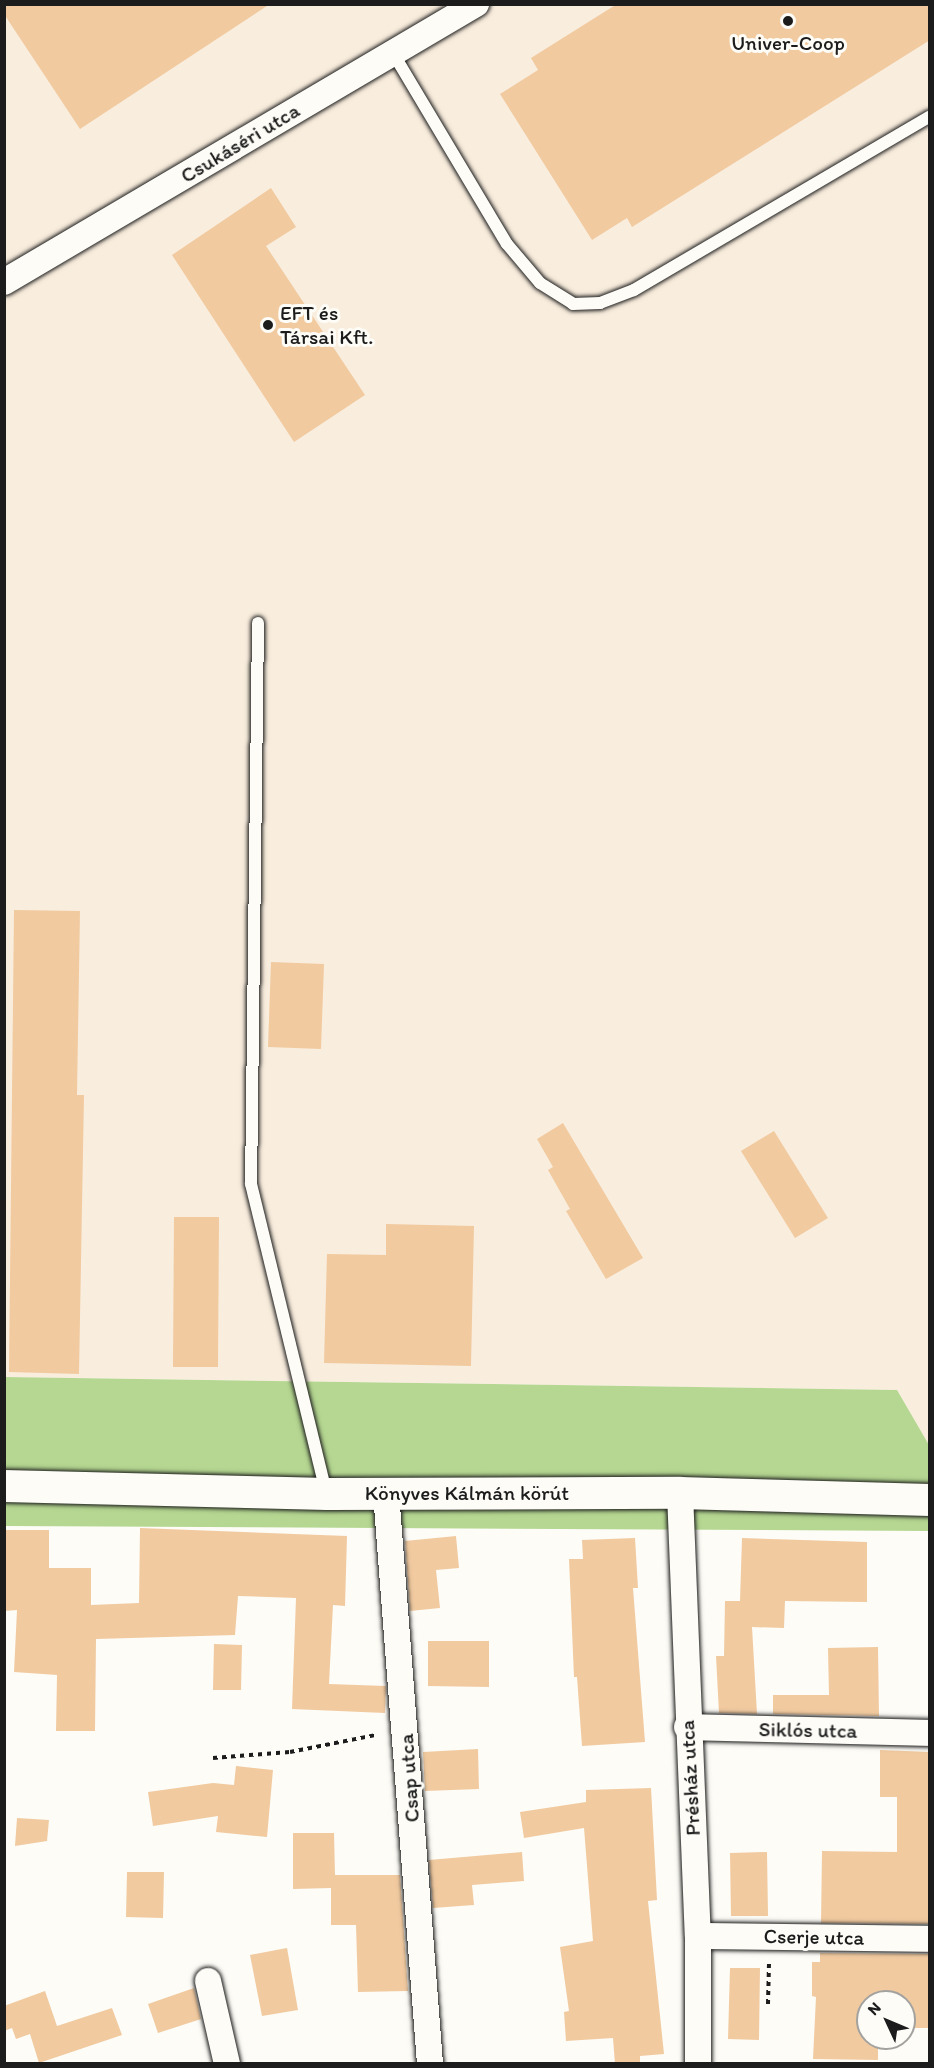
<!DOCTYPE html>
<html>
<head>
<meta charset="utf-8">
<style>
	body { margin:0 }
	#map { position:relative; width:934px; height:2068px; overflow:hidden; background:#fdfcf7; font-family:Itim,sans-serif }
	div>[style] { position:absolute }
	.built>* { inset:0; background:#f9eddd }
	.green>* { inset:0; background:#b5d791 }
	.building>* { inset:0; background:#f1caa0 }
	.path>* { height:4px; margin-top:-2px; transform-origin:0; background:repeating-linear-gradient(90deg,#1c1c1c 0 4.5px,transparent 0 9px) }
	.roads { filter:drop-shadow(0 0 2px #1c1c1c) drop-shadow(0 0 2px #1c1c1c) }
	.service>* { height:12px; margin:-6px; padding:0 6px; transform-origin:6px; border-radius:6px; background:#fdfcf7 }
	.minor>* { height:26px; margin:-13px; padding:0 13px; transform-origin:13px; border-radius:13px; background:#fdfcf7 }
	.tertiary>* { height:32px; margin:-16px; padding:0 16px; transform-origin:16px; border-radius:16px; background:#fdfcf7 }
	.dots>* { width:16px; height:16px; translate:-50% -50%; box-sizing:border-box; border:3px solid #fdfcf7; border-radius:50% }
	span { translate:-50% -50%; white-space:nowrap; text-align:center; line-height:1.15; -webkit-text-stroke:6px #fdfcf7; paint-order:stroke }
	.poi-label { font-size:21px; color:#1c1c1c }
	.left { translate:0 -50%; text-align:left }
	.street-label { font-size:21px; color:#1c1c1c }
	.frame { position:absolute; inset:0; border:6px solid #1c1c1c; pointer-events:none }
	.north { position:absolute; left:856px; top:1990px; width:60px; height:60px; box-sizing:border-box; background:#fdfcf7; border:2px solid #a3a29f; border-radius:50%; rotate:314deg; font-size:16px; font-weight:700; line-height:24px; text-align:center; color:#1c1c1c }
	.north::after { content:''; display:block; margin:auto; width:21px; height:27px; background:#1c1c1c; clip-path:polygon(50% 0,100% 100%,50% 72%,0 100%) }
</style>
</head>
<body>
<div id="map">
	<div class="built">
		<div style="clip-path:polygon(5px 5px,929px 5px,929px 1445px,897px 1390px,5px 1377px)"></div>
	</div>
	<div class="green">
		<div style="clip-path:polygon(5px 1377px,897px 1390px,929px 1445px,929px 1531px,5px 1526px)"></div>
	</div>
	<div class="building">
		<div style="clip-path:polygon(4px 4px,270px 4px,80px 129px,4px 14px)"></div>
		<div style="clip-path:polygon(617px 4px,930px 4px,930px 40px,632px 227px,627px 218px,592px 240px,500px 94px,538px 70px,531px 58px)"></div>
		<div style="clip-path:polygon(271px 188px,296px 227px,266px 246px,365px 395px,294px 442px,172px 255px)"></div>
		<div style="clip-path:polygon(14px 910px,80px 911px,77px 1095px,84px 1095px,79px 1374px,9px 1372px)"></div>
		<div style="clip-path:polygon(271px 962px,324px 964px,321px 1049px,268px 1047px)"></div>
		<div style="clip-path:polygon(563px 1123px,643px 1258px,606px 1279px,566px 1211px,570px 1209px,548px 1170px,553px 1167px,537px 1139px)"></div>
		<div style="clip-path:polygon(774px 1131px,828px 1218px,795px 1238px,741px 1151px)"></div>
		<div style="clip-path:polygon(174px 1217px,219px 1217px,218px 1367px,173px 1367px)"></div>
		<div style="clip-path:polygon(386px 1224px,474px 1226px,471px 1366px,324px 1363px,327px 1254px,386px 1255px)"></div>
		<div style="clip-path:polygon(140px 1528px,347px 1536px,345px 1606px,333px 1605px,329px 1684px,386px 1686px,385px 1713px,292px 1709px,296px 1598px,238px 1596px,235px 1635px,96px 1639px,95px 1731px,56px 1731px,57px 1675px,14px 1672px,17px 1610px,4px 1611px,4px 1530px,49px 1530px,49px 1568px,91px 1568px,91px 1605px,139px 1603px)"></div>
		<div style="clip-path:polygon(456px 1536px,459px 1568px,436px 1570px,440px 1608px,410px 1611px,405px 1541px)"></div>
		<div style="clip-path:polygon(635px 1538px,638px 1588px,633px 1588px,645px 1742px,582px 1746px,577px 1677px,574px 1677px,569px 1559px,583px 1559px,582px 1540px)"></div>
		<div style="clip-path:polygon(742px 1538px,867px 1542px,867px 1602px,785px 1601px,784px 1628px,752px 1627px,757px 1714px,719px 1713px,716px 1656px,724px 1656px,725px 1601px,740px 1601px)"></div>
		<div style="clip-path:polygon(428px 1641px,489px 1641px,489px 1687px,428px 1686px)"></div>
		<div style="clip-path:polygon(214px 1644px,242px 1645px,241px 1690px,213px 1690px)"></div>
		<div style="clip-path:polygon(878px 1647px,879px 1716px,773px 1714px,773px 1695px,829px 1695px,828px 1648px)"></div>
		<div style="clip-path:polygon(478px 1749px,479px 1789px,425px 1791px,423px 1752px)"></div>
		<div style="clip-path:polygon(880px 1750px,930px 1752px,929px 1924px,821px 1923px,822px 1851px,897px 1852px,897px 1797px,880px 1797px)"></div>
		<div style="clip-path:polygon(236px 1766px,273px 1770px,267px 1837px,216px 1832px,218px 1816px,153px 1826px,148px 1792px,213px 1783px,234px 1785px)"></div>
		<div style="clip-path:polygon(651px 1788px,657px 1900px,648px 1901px,664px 2054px,640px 2056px,640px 2064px,615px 2064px,613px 2038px,566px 2041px,564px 2012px,569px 2011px,560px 1947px,593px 1941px,584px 1828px,524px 1838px,520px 1812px,586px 1802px,586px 1790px)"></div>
		<div style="clip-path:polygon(17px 1818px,49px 1820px,47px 1841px,15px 1846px)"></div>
		<div style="clip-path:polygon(293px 1833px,334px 1833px,335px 1875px,400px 1875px,408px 1991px,358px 1992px,356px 1925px,331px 1925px,331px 1888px,293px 1889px)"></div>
		<div style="clip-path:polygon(522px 1852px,524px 1881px,472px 1885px,474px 1905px,433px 1908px,429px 1860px)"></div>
		<div style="clip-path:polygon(767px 1852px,768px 1916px,731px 1916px,730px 1853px)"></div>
		<div style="clip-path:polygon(127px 1872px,164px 1872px,163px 1918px,126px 1917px)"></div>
		<div style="clip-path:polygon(287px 1948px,298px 2010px,262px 2016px,250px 1955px)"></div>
		<div style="clip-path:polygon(820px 1953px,929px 1954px,930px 2028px,904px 2028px,904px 2002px,868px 2002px,868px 2038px,878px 2038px,878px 2060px,813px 2059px,816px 1997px,812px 1996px,812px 1962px,820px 1962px)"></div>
		<div style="clip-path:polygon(730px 1968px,760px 1968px,759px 2040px,728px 2039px)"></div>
		<div style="clip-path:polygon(194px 1988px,201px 2019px,158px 2033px,148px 2004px)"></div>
		<div style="clip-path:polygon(45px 1991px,57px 2026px,112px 2008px,122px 2035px,39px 2063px,30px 2034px,16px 2039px,12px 2028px,4px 2031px,4px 2006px)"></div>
	</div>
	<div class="path">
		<div style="left:213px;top:1758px;width:77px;rotate:-4.5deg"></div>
		<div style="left:290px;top:1752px;width:88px;rotate:-11.2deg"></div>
		<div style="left:768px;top:2004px;width:40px;rotate:-88.6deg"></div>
	</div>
	<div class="roads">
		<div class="service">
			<div style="left:393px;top:53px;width:222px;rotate:59.2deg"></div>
			<div style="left:507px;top:244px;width:51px;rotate:49.8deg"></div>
			<div style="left:540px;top:283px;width:39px;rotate:32deg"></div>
			<div style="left:573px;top:304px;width:27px;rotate:-2deg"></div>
			<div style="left:600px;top:303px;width:36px;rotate:-21deg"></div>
			<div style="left:634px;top:290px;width:343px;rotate:-30.4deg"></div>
			<div style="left:258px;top:623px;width:561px;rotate:90.71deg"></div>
			<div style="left:251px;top:1184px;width:317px;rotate:76.3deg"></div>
		</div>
		<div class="minor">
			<div style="left:4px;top:282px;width:548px;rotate:-30.5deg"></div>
			<div style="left:386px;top:1493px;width:573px;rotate:85.59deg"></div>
			<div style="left:680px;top:1493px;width:443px;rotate:87.7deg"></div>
			<div style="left:698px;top:1936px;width:128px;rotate:90deg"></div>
			<div style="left:687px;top:1727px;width:243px;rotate:1.4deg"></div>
			<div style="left:698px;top:1936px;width:232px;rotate:0.7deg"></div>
			<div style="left:208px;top:1981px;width:85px;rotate:77.1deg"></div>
		</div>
		<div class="tertiary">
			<div style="left:4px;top:1486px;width:323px;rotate:1.4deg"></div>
			<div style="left:327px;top:1494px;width:353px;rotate:-0.2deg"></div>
			<div style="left:680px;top:1493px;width:250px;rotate:1.6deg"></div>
		</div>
	</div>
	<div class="dots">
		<div style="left:788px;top:21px;background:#1c1c1c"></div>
		<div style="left:268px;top:325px;background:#1c1c1c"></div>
	</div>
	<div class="poi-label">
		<span style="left:788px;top:43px">Univer-Coop</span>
		<span class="left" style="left:280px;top:325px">EFT és<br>Társai Kft.</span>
	</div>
	<div class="street-label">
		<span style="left:240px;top:143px;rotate:-31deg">Csukáséri utca</span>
		<span style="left:467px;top:1493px">Könyves Kálmán körút</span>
		<span style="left:808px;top:1730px;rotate:1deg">Siklós utca</span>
		<span style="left:409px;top:1778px;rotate:-94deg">Csap utca</span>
		<span style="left:690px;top:1778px;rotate:-93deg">Présház utca</span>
		<span style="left:814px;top:1937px;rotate:1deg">Cserje utca</span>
	</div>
	<div class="frame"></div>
	<div class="north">N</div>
</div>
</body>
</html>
